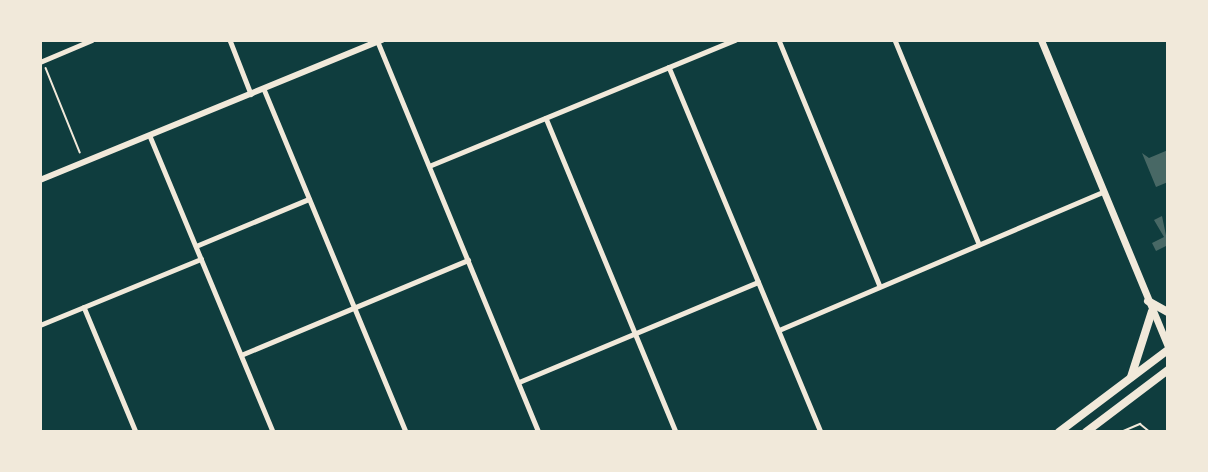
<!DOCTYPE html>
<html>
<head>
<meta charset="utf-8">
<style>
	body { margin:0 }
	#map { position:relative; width:1208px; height:472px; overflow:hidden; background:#0f3d3e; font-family:"Noto Sans",sans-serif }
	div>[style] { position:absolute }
	.building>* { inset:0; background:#486865 }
	.path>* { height:1.5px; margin:-0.75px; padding:0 0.75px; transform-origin:0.75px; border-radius:0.75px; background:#f1e9da }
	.service>* { height:2px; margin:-1px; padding:0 1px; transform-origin:1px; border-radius:1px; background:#f1e9da }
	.minor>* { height:4.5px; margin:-2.25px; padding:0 2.25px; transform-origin:2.25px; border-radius:2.25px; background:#f1e9da }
	.tertiary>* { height:6px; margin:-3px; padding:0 3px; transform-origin:3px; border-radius:3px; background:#f1e9da }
	.secondary>* { height:7px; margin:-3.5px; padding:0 3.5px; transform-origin:3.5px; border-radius:3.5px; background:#f1e9da }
	.trunk>* { height:8px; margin:-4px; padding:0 4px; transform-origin:4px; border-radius:4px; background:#f1e9da }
	span { translate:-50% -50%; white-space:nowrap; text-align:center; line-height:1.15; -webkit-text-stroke:4.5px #f1e9da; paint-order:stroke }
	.frame { position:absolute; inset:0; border:42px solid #f1e9da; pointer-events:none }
</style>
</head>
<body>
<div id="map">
	<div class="building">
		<div style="clip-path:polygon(1168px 150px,1168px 182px,1156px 187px,1142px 153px,1149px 158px)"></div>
		<div style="clip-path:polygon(1162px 216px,1168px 245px,1156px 251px,1152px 243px,1164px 237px,1154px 220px)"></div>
	</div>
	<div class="path">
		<div style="left:46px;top:68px;width:91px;rotate:68deg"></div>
	</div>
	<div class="service">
		<div style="left:1121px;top:432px;width:21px;rotate:-23deg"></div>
		<div style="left:1140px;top:424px;width:13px;rotate:39deg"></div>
	</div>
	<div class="minor">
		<div style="left:230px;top:40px;width:58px;rotate:68.7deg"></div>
		<div style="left:779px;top:40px;width:266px;rotate:67.7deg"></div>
		<div style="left:895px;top:40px;width:221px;rotate:67.6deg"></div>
		<div style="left:378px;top:42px;width:422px;rotate:67.6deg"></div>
		<div style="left:40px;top:62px;width:56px;rotate:-22.9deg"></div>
		<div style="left:669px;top:67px;width:395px;rotate:67.4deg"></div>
		<div style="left:264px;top:89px;width:371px;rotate:67.5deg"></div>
		<div style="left:546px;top:118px;width:340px;rotate:67.5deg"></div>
		<div style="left:150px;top:136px;width:321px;rotate:67.4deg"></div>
		<div style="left:429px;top:166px;width:331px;rotate:-22.4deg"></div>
		<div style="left:196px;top:246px;width:122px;rotate:-22.6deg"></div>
		<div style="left:84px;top:307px;width:135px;rotate:67.4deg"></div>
		<div style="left:40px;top:325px;width:174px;rotate:-22.3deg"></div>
		<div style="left:779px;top:330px;width:352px;rotate:-23.1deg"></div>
		<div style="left:241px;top:355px;width:246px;rotate:-22.7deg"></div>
		<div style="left:519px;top:382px;width:259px;rotate:-22.7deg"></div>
	</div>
	<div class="tertiary">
		<div style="left:40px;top:180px;width:370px;rotate:-22.3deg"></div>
	</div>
	<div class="secondary">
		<div style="left:1041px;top:40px;width:332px;rotate:67.5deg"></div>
	</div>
	<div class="trunk">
		<div style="left:1148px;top:301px;width:23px;rotate:29deg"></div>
		<div style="left:1131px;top:377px;width:69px;rotate:-72.3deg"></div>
		<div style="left:1059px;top:432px;width:136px;rotate:-37deg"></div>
		<div style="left:1086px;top:432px;width:103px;rotate:-37.1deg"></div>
	</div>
	<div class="frame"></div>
</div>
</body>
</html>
